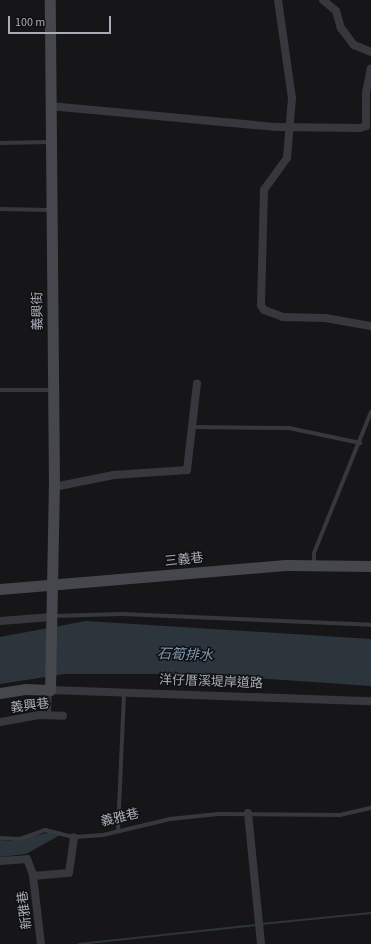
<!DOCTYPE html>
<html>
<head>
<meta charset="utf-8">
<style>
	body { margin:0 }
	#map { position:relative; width:371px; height:944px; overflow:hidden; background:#161618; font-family:"Source Sans 3","Noto Sans TC",sans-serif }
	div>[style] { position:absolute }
	.water>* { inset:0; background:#2c353c }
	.stream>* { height:2px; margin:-1px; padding:0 1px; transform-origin:1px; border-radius:1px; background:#2c353c }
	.lane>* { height:4px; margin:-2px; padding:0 2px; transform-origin:2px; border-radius:2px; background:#37383d }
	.street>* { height:8px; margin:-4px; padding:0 4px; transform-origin:4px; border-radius:4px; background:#37383d }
	.secondary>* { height:11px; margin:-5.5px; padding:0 5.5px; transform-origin:5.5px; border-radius:5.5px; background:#45474d }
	span { translate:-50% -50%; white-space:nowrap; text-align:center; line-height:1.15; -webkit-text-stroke:3px #111113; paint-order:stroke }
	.street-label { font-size:13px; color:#a8adb8 }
	.water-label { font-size:14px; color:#7f9bb3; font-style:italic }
	.scale { position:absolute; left:8px; top:16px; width:103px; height:18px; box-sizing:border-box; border:2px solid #a8adb8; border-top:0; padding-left:5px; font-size:12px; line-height:14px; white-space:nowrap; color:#a8adb8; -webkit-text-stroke:3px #111113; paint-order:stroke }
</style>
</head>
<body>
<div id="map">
	<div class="water">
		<div style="clip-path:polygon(86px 621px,371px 639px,371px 686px,193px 674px,65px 674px,0 684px,0 637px)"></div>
		<div style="clip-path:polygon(51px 832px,60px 835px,26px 854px,0 857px,0 840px,11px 841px)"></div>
	</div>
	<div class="stream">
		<div style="left:261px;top:924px;width:111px;rotate:-5.7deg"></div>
		<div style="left:79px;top:944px;width:179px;rotate:-6.1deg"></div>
	</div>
	<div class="lane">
		<div style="left:0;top:143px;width:50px;rotate:-1.1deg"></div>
		<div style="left:0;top:209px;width:50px;rotate:1.1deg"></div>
		<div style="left:0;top:390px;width:52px"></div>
		<div style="left:193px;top:427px;width:96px;rotate:0.6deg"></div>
		<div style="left:289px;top:428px;width:73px;rotate:11.9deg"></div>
		<div style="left:314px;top:564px;width:11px;rotate:-90deg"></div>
		<div style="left:314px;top:553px;width:152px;rotate:-68deg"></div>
		<div style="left:52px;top:616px;width:70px;rotate:-1.6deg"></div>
		<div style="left:122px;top:614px;width:249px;rotate:2.5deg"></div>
		<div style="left:49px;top:714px;width:23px;rotate:-88deg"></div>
		<div style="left:118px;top:831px;width:140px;rotate:-87.5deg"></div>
		<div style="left:0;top:838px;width:20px;rotate:3deg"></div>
		<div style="left:20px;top:839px;width:27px;rotate:-20deg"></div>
		<div style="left:45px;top:830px;width:30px;rotate:14deg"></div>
		<div style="left:74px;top:837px;width:29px;rotate:-4deg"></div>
		<div style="left:103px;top:835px;width:69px;rotate:-13.4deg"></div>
		<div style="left:170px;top:819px;width:48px;rotate:-5.9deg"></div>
		<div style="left:218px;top:814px;width:122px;rotate:0.5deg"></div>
		<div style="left:340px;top:815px;width:32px;rotate:-13deg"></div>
	</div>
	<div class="street">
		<div style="left:278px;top:0;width:99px;rotate:81.9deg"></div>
		<div style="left:292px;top:98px;width:60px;rotate:94.8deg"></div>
		<div style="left:287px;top:158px;width:39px;rotate:126deg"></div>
		<div style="left:264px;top:190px;width:115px;rotate:91.5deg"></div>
		<div style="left:261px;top:305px;width:6px;rotate:59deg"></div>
		<div style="left:264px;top:310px;width:20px;rotate:20deg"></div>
		<div style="left:283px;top:317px;width:42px;rotate:1.4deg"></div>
		<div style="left:325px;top:318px;width:47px;rotate:9.9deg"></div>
		<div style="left:323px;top:0;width:17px;rotate:40deg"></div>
		<div style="left:336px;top:11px;width:18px;rotate:74deg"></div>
		<div style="left:341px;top:28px;width:21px;rotate:53deg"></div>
		<div style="left:354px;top:45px;width:18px;rotate:22deg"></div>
		<div style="left:50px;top:106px;width:226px;rotate:5.3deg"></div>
		<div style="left:275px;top:127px;width:85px;rotate:0.7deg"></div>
		<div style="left:360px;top:128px;width:6px;rotate:-18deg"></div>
		<div style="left:366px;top:126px;width:33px;rotate:-90deg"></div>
		<div style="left:366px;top:93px;width:25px;rotate:-79deg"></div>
		<div style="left:54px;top:487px;width:61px;rotate:-11.3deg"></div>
		<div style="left:114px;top:475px;width:73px;rotate:-3.9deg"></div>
		<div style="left:187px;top:470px;width:87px;rotate:-83.4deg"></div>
		<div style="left:0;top:621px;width:52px;rotate:-4.4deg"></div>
		<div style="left:50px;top:690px;width:321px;rotate:2deg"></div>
		<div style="left:0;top:722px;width:40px;rotate:-10deg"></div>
		<div style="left:39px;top:715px;width:24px;rotate:2deg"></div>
		<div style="left:248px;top:813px;width:132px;rotate:84.3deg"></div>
		<div style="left:0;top:861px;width:27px;rotate:-4deg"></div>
		<div style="left:27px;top:859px;width:17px;rotate:69deg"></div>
		<div style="left:41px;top:944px;width:68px;rotate:-96.7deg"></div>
		<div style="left:33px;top:876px;width:36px;rotate:-5deg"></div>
		<div style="left:69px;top:873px;width:36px;rotate:-82deg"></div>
	</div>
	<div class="secondary">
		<div style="left:0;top:589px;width:289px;rotate:-4.8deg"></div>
		<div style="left:288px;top:565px;width:83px;rotate:0.7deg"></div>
		<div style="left:0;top:693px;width:25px;rotate:-9deg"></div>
		<div style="left:25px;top:689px;width:25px;rotate:2deg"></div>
		<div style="left:50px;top:690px;width:203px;rotate:-88.9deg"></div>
		<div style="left:54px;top:487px;width:487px;rotate:-90.5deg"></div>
	</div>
	<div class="street-label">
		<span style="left:38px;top:311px;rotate:-91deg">義興街</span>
		<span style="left:184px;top:560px;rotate:-6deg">三義巷</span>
		<span style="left:211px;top:682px;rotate:2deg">洋仔厝溪堤岸道路</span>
		<span style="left:30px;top:706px;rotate:-7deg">義興巷</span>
		<span style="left:120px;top:818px;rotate:-13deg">義雅巷</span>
		<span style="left:25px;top:910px;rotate:-97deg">新雅巷</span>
	</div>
	<div class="water-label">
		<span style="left:185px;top:655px;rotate:2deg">石筍排水</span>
	</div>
	<div class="scale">100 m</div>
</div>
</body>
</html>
